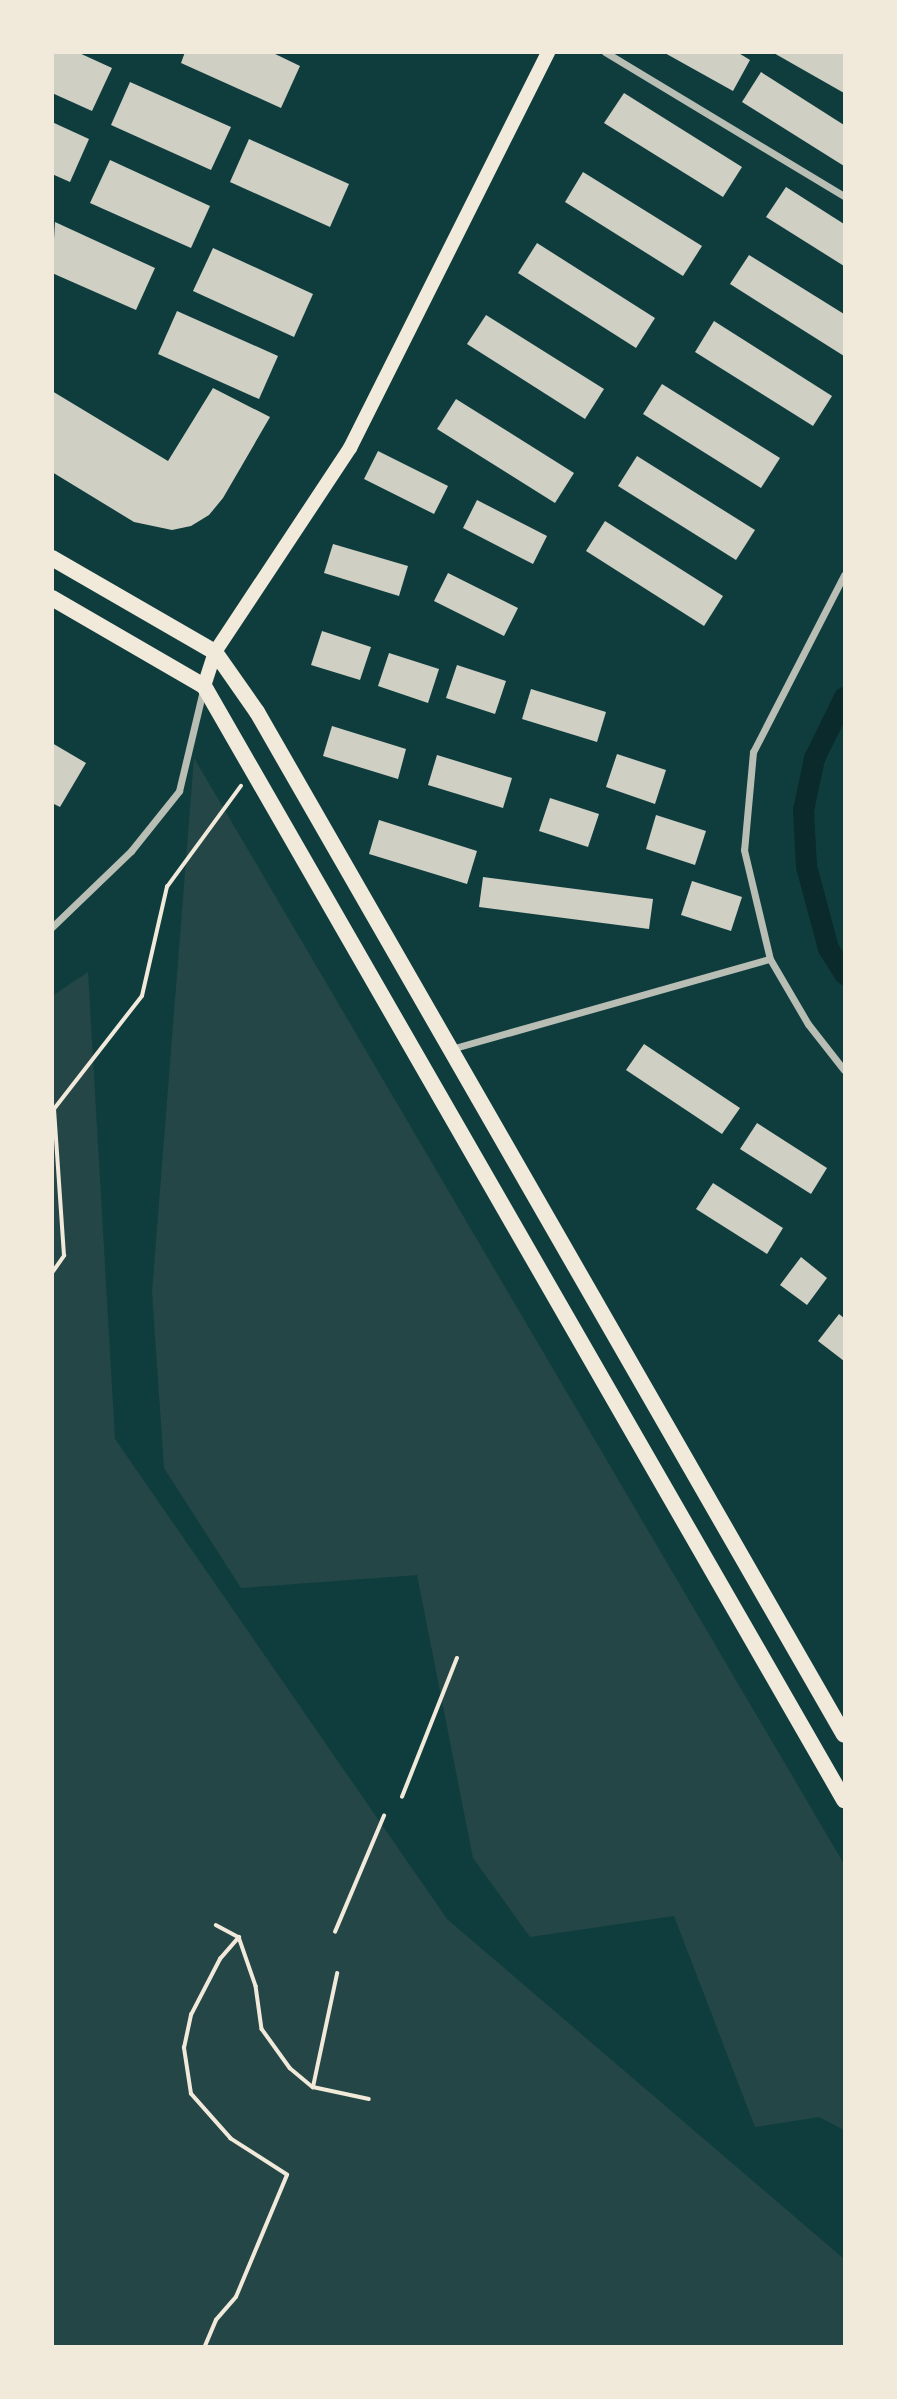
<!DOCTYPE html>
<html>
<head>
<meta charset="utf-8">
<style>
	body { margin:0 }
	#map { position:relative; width:897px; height:2399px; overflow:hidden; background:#0f3d3e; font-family:Bitter,serif }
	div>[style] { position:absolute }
	.green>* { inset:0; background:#244646 }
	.canal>* { height:21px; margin:-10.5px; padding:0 10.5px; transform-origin:10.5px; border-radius:10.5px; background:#0a2a2b }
	.building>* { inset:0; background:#cfcfc3 }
	.path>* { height:3.5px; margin:-1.75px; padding:0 1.75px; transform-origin:1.75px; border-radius:1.75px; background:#f1e9da }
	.minor>* { height:7px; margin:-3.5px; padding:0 3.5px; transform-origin:3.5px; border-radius:3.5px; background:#b8beb3 }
	.secondary>* { height:14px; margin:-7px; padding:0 7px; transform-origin:7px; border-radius:7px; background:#f1e9da }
	.primary>* { height:16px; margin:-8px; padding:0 8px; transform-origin:8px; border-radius:8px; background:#f1e9da }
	span { translate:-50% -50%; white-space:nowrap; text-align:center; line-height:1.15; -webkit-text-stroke:7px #f1e9da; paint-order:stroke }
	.frame { position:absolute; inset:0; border:54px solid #f1e9da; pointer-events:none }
</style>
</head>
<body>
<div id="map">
	<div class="green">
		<div style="clip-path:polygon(194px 758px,844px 1864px,844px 2130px,819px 2117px,755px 2127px,674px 1916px,530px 1937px,473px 1858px,417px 1575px,241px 1588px,164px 1468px,152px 1292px)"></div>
		<div style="clip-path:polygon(88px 972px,115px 1439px,447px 1919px,844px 2259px,844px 2346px,53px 2346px,52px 996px)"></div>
	</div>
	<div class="canal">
		<div style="left:844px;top:697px;width:68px;rotate:116.2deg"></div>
		<div style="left:814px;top:758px;width:53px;rotate:101.9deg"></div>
		<div style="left:803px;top:810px;width:56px;rotate:86.9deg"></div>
		<div style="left:806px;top:866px;width:85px;rotate:75deg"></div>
		<div style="left:828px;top:948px;width:31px;rotate:58deg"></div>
	</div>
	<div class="building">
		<div style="clip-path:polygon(52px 52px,77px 52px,112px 68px,92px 111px,52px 93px)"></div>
		<div style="clip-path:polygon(185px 52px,271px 52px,300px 66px,281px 108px,181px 63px)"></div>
		<div style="clip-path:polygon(663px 52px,737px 52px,750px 60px,733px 91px)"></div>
		<div style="clip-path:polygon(772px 52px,844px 52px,844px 93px)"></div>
		<div style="clip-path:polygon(761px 72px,844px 125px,844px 166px,742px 102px)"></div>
		<div style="clip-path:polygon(130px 82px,231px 127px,211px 170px,111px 125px)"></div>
		<div style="clip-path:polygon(624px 93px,742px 167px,723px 197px,604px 123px)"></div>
		<div style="clip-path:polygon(52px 122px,89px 139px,70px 182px,52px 174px)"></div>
		<div style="clip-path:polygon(249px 139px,349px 184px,330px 227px,230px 182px)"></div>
		<div style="clip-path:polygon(110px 160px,210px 206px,191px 248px,90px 203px)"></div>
		<div style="clip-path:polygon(583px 172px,702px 246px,683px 276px,565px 202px)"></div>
		<div style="clip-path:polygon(786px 187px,844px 224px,844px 266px,766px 217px)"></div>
		<div style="clip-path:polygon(55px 222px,155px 268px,136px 310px,52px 273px)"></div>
		<div style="clip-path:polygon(537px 243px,655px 318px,636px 348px,518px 273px)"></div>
		<div style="clip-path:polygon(213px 248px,313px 294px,294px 337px,193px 291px)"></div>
		<div style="clip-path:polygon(749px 255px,844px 314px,844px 356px,730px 284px)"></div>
		<div style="clip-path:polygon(177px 311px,278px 356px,259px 399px,158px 354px)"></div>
		<div style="clip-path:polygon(486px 315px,604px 389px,585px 419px,467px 344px)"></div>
		<div style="clip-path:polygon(714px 321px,832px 396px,813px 426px,695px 352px)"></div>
		<div style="clip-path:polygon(662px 384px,780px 458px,761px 488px,643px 414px)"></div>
		<div style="clip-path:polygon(213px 388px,270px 417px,223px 498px,209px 515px,191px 526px,172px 530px,134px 522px,52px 472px,52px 391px,168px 461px)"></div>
		<div style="clip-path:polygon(456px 399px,574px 473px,555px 503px,437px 429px)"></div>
		<div style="clip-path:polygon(378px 451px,448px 486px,434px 514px,364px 479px)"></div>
		<div style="clip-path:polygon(637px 456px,755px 530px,736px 560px,618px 486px)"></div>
		<div style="clip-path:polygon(477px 500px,547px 536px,533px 564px,463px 528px)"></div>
		<div style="clip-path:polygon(605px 521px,723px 596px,704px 626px,586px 551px)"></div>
		<div style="clip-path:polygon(333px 544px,408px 566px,399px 596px,324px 573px)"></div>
		<div style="clip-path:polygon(448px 573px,518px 608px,504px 636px,434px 601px)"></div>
		<div style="clip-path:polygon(322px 631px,371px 647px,360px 680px,311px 665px)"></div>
		<div style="clip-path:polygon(389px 653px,439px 669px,428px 703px,378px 686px)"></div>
		<div style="clip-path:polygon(457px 665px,506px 681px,495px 714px,446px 698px)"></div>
		<div style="clip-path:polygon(531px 689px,606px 712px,597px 742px,522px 719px)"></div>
		<div style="clip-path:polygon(332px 726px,406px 749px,398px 779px,323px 756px)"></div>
		<div style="clip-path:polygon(52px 743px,86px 763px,60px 807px,52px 803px)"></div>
		<div style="clip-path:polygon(617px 754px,666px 770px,655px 804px,606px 787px)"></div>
		<div style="clip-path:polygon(437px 755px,512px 778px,503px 808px,428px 785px)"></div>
		<div style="clip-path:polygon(550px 798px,599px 814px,588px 847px,539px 831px)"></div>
		<div style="clip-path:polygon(656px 815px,706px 831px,695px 865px,646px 849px)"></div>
		<div style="clip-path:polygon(379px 820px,477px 851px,467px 884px,369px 854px)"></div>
		<div style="clip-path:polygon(483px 877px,653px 899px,649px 929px,479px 907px)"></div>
		<div style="clip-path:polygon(692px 881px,742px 897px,731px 931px,681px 915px)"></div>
		<div style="clip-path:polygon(644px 1044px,740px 1108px,722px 1134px,626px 1070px)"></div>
		<div style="clip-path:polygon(757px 1123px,827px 1168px,811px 1194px,740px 1149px)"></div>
		<div style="clip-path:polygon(713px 1183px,783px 1228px,767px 1254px,696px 1209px)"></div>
		<div style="clip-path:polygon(801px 1257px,827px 1278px,807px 1305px,780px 1285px)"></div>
		<div style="clip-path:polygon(839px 1314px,844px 1318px,844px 1361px,818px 1341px)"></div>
	</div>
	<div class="path">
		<div style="left:52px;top:1273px;width:21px;rotate:-55deg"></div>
		<div style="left:64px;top:1256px;width:147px;rotate:-93.9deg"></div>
		<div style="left:54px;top:1109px;width:143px;rotate:-52.1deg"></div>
		<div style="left:142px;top:996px;width:112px;rotate:-77.1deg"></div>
		<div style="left:167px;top:887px;width:125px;rotate:-53.8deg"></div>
		<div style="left:402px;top:1797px;width:149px;rotate:-68.4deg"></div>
		<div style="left:216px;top:1925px;width:26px;rotate:28deg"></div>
		<div style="left:239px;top:1937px;width:52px;rotate:70.9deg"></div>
		<div style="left:256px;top:1986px;width:43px;rotate:82.1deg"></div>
		<div style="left:262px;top:2029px;width:48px;rotate:54.3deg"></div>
		<div style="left:290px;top:2068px;width:30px;rotate:40deg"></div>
		<div style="left:313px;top:2087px;width:57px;rotate:12.1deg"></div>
		<div style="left:335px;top:1932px;width:126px;rotate:-67.1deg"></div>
		<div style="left:313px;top:2087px;width:116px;rotate:-78deg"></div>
		<div style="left:205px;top:2346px;width:28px;rotate:-67deg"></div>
		<div style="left:216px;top:2320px;width:30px;rotate:-49deg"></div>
		<div style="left:236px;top:2297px;width:132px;rotate:-67.3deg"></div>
		<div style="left:287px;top:2175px;width:67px;rotate:-147.3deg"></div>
		<div style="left:231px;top:2139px;width:60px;rotate:-131.6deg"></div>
		<div style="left:191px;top:2094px;width:47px;rotate:-98.7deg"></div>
		<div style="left:184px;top:2048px;width:34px;rotate:-78deg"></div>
		<div style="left:191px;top:2015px;width:63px;rotate:-62.6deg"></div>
		<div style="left:220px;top:1959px;width:29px;rotate:-49deg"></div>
	</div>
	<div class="minor">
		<div style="left:605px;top:52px;width:279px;rotate:31.1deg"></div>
		<div style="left:844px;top:575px;width:199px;rotate:117.2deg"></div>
		<div style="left:753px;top:752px;width:98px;rotate:95.2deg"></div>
		<div style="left:744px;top:850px;width:112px;rotate:76.6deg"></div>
		<div style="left:770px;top:959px;width:75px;rotate:59.7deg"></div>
		<div style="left:808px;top:1024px;width:58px;rotate:52deg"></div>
		<div style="left:52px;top:927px;width:110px;rotate:-43.9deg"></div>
		<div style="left:131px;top:851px;width:77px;rotate:-51.3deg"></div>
		<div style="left:179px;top:791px;width:104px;rotate:-76.6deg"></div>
		<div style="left:451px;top:1049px;width:331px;rotate:-15.8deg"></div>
	</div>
	<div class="secondary">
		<div style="left:204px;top:686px;width:36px;rotate:-72deg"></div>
		<div style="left:215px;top:652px;width:245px;rotate:-56.5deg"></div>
		<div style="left:350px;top:448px;width:443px;rotate:-63.4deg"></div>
	</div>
	<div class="primary">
		<div style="left:52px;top:558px;width:188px;rotate:30deg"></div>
		<div style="left:215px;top:652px;width:73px;rotate:55deg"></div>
		<div style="left:257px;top:712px;width:1179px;rotate:60.15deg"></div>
		<div style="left:52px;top:598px;width:176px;rotate:30.1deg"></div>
		<div style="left:204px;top:686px;width:1285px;rotate:60.12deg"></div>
	</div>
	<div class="frame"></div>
</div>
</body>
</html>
